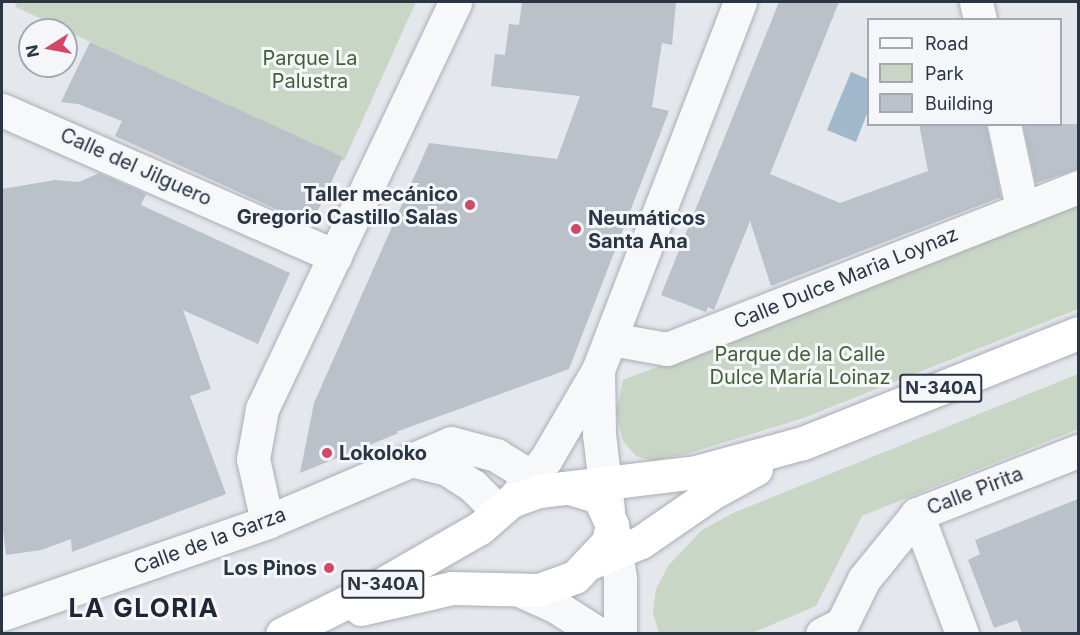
<!DOCTYPE html>
<html>
<head>
<meta charset="utf-8">
<style>
	body { margin:0 }
	#map { position:relative; width:1080px; height:635px; overflow:hidden; background:#e4e7ec; font-family:Inter,sans-serif }
	div>[style] { position:absolute }
	.green>* { inset:0; background:#cad6c5 }
	.water>* { inset:0; background:#9fb8cc }
	.building>* { inset:0; background:#bbc1c9 }
	.roads { filter:drop-shadow(0 0 2px #a9aeb6) drop-shadow(0 0 2px #a9aeb6) }
	.minor>* { height:33px; margin:-16.5px; padding:0 16.5px; transform-origin:16.5px; border-radius:16.5px; background:#f7f8fa }
	.highway>* { height:33px; margin:-16.5px; padding:0 16.5px; transform-origin:16.5px; border-radius:16.5px; background:#fff }
	.dots>* { width:16px; height:16px; translate:-50% -50%; box-sizing:border-box; border:3px solid #f4f6f9; border-radius:50% }
	span { translate:-50% -50%; white-space:nowrap; text-align:center; line-height:1.15; -webkit-text-stroke:6px #f4f6f9; paint-order:stroke }
	.shield-label span { padding:2px 4px; background:#f4f6f9; border:2px solid; border-radius:4px; -webkit-text-stroke-width:0 }
	.shield-label { font-size:18px; color:#2b3644; font-weight:700 }
	.park-label { font-size:20px; color:#436038 }
	.street-label { font-size:20px; color:#2b3644 }
	.poi-label { font-size:20px; color:#2b3644; font-weight:700 }
	.right { translate:-100% -50%; text-align:right }
	.left { translate:0 -50%; text-align:left }
	.district-label { font-size:26px; color:#1d2735; font-weight:700; letter-spacing:1.5px }
	.frame { position:absolute; inset:0; border:3px solid #2b3644; pointer-events:none }
	.legend { position:absolute; left:867px; top:18px; width:195px; height:108px; box-sizing:border-box; background:#f4f6f9; border:2px solid #a4a9b1; margin:0; padding:8px 10px; list-style:none; font-size:18px; color:#2b3644 }
	.legend li { display:flex; align-items:center; gap:12px; height:30px }
	.legend b { width:30px; border:2px solid #a4a9b1 }
	.north { position:absolute; left:18px; top:18px; width:60px; height:60px; box-sizing:border-box; background:#f4f6f9; border:2px solid #a4a9b1; border-radius:50%; rotate:259deg; font-size:16px; font-weight:700; line-height:24px; text-align:center; color:#2b3644 }
	.north::after { content:''; display:block; margin:auto; width:21px; height:27px; background:#d04969; clip-path:polygon(50% 0,100% 100%,50% 72%,0 100%) }
</style>
</head>
<body>
<div id="map">
	<div class="green">
		<div style="clip-path:polygon(15px 2px,416px 2px,344px 161px,16px 7px)"></div>
		<div style="clip-path:polygon(1078px 203px,1078px 309px,801px 419px,686px 454px,652px 461px,636px 456px,623px 441px,616px 413px,623px 380px)"></div>
		<div style="clip-path:polygon(1078px 374px,1078px 429px,862px 516px,816px 606px,752px 633px,659px 633px,653px 613px,656px 589px,668px 566px,702px 530px,733px 513px)"></div>
	</div>
	<div class="water">
		<div style="clip-path:polygon(851px 72px,868px 79px,868px 111px,856px 142px,827px 130px)"></div>
	</div>
	<div class="building">
		<div style="clip-path:polygon(522px 2px,676px 2px,672px 45px,662px 43px,652px 107px,669px 111px,569px 369px,396px 432px,399px 433px,300px 473px,314px 403px,429px 143px,557px 159px,580px 96px,491px 86px,495px 54px,505px 55px,509px 24px,519px 25px)"></div>
		<div style="clip-path:polygon(779px 2px,839px 2px,770px 174px,840px 203px,928px 171px,919px 124px,986px 124px,1001px 197px,771px 286px,750px 221px,714px 310px,708px 307px,706px 312px,661px 295px)"></div>
		<div style="clip-path:polygon(90px 42px,343px 157px,311px 225px,115px 136px,122px 121px,78px 104px,61px 102px)"></div>
		<div style="clip-path:polygon(1023px 124px,1078px 124px,1078px 169px,1036px 183px)"></div>
		<div style="clip-path:polygon(99px 173px,146px 194px,141px 205px,290px 273px,258px 344px,183px 310px,211px 389px,190px 396px,226px 494px,72px 552px,71px 539px,41px 550px,6px 555px,2px 521px,2px 189px,55px 180px,79px 182px)"></div>
		<div style="clip-path:polygon(1078px 499px,1078px 633px,1022px 633px,1017px 620px,994px 628px,968px 560px,980px 554px,975px 540px)"></div>
	</div>
	<div class="roads">
		<div class="minor">
			<div style="left:976px;top:2px;width:18px;rotate:77deg"></div>
			<div style="left:2px;top:110px;width:364px;rotate:23.7deg"></div>
			<div style="left:1004px;top:124px;width:86px;rotate:77.9deg"></div>
			<div style="left:611px;top:339px;width:57px;rotate:10.1deg"></div>
			<div style="left:667px;top:349px;width:442px;rotate:-21.5deg"></div>
			<div style="left:598px;top:370px;width:64px;rotate:89.1deg"></div>
			<div style="left:599px;top:434px;width:77px;rotate:83.2deg"></div>
			<div style="left:415px;top:461px;width:33px;rotate:14deg"></div>
			<div style="left:447px;top:469px;width:31px;rotate:33deg"></div>
			<div style="left:473px;top:486px;width:35px;rotate:45deg"></div>
			<div style="left:514px;top:498px;width:50px;rotate:-50.6deg"></div>
			<div style="left:546px;top:459px;width:103px;rotate:-59.7deg"></div>
			<div style="left:598px;top:370px;width:394px;rotate:-68.9deg"></div>
			<div style="left:917px;top:514px;width:128px;rotate:69.4deg"></div>
			<div style="left:267px;top:522px;width:65px;rotate:-102.5deg"></div>
			<div style="left:253px;top:459px;width:51px;rotate:-79.8deg"></div>
			<div style="left:262px;top:409px;width:450px;rotate:-64.6deg"></div>
			<div style="left:612px;top:525px;width:54px;rotate:81.4deg"></div>
			<div style="left:620px;top:578px;width:56px;rotate:90deg"></div>
			<div style="left:519px;top:590px;width:39px;rotate:24deg"></div>
			<div style="left:555px;top:606px;width:52px;rotate:32.5deg"></div>
			<div style="left:2px;top:614px;width:281px;rotate:-19.1deg"></div>
			<div style="left:267px;top:522px;width:200px;rotate:-23.2deg"></div>
			<div style="left:451px;top:443px;width:47px;rotate:14.9deg"></div>
			<div style="left:496px;top:455px;width:26px;rotate:32deg"></div>
			<div style="left:518px;top:469px;width:30px;rotate:46deg"></div>
			<div style="left:822px;top:634px;width:22px;rotate:-27deg"></div>
			<div style="left:842px;top:624px;width:50px;rotate:-63.9deg"></div>
			<div style="left:864px;top:579px;width:84px;rotate:-50.8deg"></div>
			<div style="left:917px;top:514px;width:173px;rotate:-21.4deg"></div>
		</div>
		<div class="highway">
			<div style="left:592px;top:562px;width:53px;rotate:-22.2deg"></div>
			<div style="left:641px;top:542px;width:86px;rotate:-34.6deg"></div>
			<div style="left:712px;top:493px;width:50px;rotate:-28.6deg"></div>
			<div style="left:361px;top:609px;width:93px;rotate:-13deg"></div>
			<div style="left:452px;top:588px;width:87px;rotate:1.3deg"></div>
			<div style="left:539px;top:590px;width:38px;rotate:-20deg"></div>
			<div style="left:575px;top:577px;width:48px;rotate:-46.7deg"></div>
			<div style="left:608px;top:542px;width:17px;rotate:-77deg"></div>
			<div style="left:612px;top:525px;width:31px;rotate:-115deg"></div>
			<div style="left:599px;top:497px;width:30px;rotate:-163deg"></div>
			<div style="left:282px;top:634px;width:108px;rotate:-26.3deg"></div>
			<div style="left:379px;top:586px;width:116px;rotate:-29.9deg"></div>
			<div style="left:480px;top:528px;width:41px;rotate:-41.1deg"></div>
			<div style="left:511px;top:501px;width:30px;rotate:-20deg"></div>
			<div style="left:539px;top:491px;width:158px;rotate:-6.9deg"></div>
			<div style="left:696px;top:472px;width:111px;rotate:-15.2deg"></div>
			<div style="left:803px;top:443px;width:296px;rotate:-21.8deg"></div>
		</div>
	</div>
	<div class="dots">
		<div style="left:470px;top:205px;background:#d04969"></div>
		<div style="left:576px;top:229px;background:#d04969"></div>
		<div style="left:327px;top:453px;background:#d04969"></div>
		<div style="left:329px;top:568px;background:#d04969"></div>
	</div>
	<div class="shield-label">
		<span style="left:941px;top:388px">N-340A</span>
		<span style="left:383px;top:584px">N-340A</span>
	</div>
	<div class="park-label">
		<span style="left:310px;top:70px">Parque La<br>Palustra</span>
		<span style="left:800px;top:366px">Parque de la Calle<br>Dulce María Loinaz</span>
	</div>
	<div class="street-label">
		<span style="left:136px;top:167px;rotate:24deg">Calle del Jilguero</span>
		<span style="left:846px;top:278px;rotate:-22deg">Calle Dulce Maria Loynaz</span>
		<span style="left:975px;top:491px;rotate:-21deg">Calle Pirita</span>
		<span style="left:210px;top:541px;rotate:-20deg">Calle de la Garza</span>
	</div>
	<div class="poi-label">
		<span class="right" style="left:458px;top:206px">Taller mecánico<br>Gregorio Castillo Salas</span>
		<span class="left" style="left:588px;top:230px">Neumáticos<br>Santa Ana</span>
		<span class="left" style="left:339px;top:453px">Lokoloko</span>
		<span class="right" style="left:317px;top:568px">Los Pinos</span>
	</div>
	<div class="district-label">
		<span style="left:144px;top:608px">LA GLORIA</span>
	</div>
	<div class="frame"></div>
	<ul class="legend">
	<li><b style="height:8px;background:#f7f8fa"></b>Road</li>
	<li><b style="height:16px;background:#cad6c5"></b>Park</li>
	<li><b style="height:16px;background:#bbc1c9"></b>Building</li>
	</ul>
	<div class="north">N</div>
</div>
</body>
</html>
